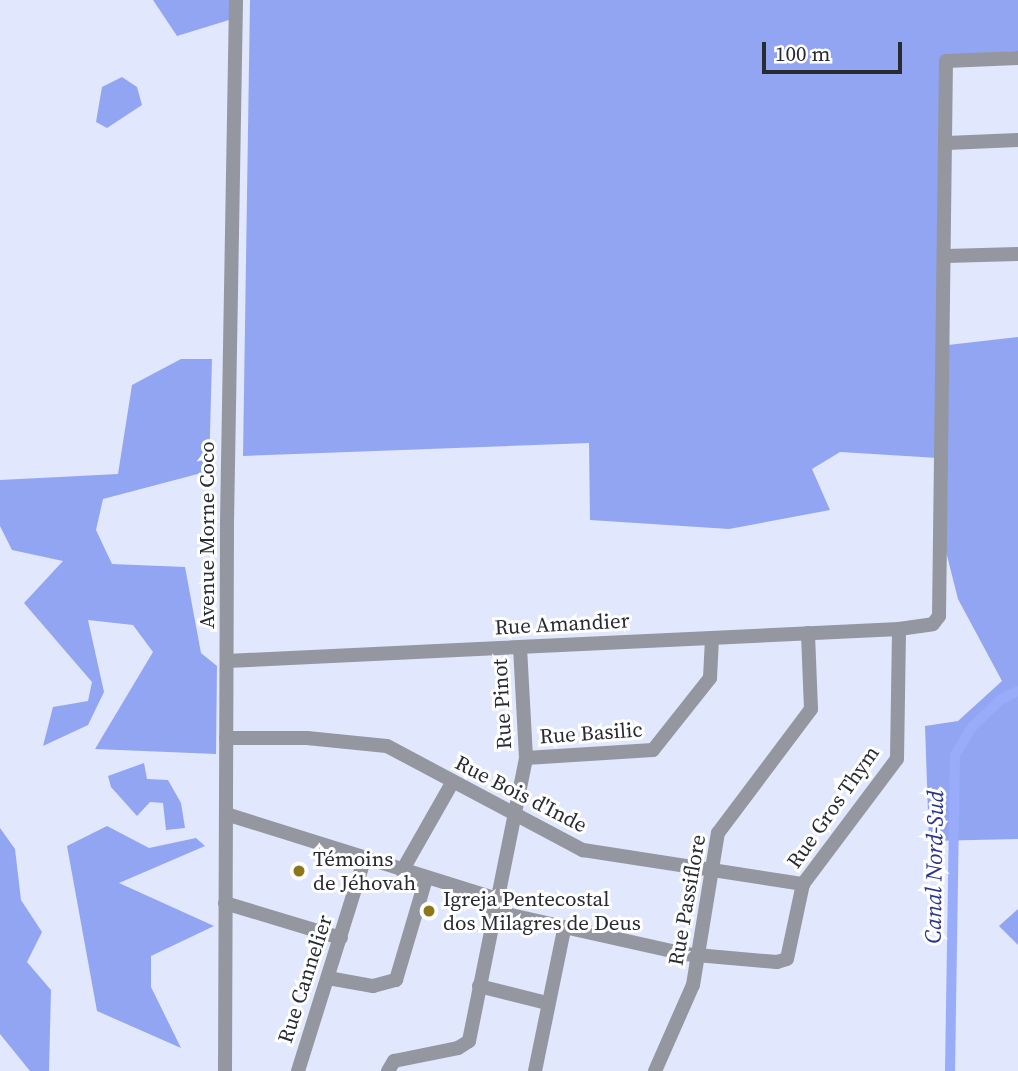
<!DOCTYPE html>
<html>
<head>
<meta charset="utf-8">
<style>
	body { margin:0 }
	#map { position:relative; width:1018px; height:1071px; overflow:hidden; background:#e1e7fc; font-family:"Source Serif 4",serif }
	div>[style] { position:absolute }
	.forest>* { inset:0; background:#92a5f3 }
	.canal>* { height:10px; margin:-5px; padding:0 5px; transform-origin:5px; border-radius:5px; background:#98acfa }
	.minor>* { height:14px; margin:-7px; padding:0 7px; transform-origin:7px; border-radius:7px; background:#94979f }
	.dots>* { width:19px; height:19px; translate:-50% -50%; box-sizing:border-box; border:4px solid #fff; border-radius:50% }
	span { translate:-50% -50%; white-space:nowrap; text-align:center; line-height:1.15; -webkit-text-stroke:6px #fff; paint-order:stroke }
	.street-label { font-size:21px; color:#292b33 }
	.poi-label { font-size:21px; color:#292b33 }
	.left { translate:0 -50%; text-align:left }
	.water-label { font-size:23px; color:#2c358d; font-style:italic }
	.scale { position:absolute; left:762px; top:42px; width:140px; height:32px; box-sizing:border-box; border:4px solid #292b33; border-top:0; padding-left:9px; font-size:21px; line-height:24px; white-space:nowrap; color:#292b33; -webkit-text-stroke:5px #fff; paint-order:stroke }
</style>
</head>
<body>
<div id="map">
	<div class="forest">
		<div style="clip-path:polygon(153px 0,229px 0,229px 20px,177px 36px)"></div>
		<div style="clip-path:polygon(250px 0,1018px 0,1018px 51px,945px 56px,939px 346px,1018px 337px,1018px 839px,929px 841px,925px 726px,958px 721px,1002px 681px,958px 599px,941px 532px,938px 458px,840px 452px,812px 469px,830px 510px,729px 529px,590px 520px,589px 443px,243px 456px)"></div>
		<div style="clip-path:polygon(122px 77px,137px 87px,142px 105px,107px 128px,96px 122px,102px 87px)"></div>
		<div style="clip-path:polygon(181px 359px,212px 359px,209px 471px,103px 499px,96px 530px,112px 564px,185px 567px,201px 653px,217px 666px,216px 754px,95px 749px,153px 652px,133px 625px,88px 620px,104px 692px,88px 725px,43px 746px,53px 707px,88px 701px,92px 682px,24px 603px,63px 561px,12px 550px,0 526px,0 480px,118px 474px,132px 385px)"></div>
		<div style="clip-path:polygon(144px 763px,147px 779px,168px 780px,181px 803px,185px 828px,166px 830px,163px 803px,150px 802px,137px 816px,111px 787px,108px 776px)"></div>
		<div style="clip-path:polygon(107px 826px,149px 848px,196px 838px,205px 846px,119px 883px,214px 926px,151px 956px,151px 987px,181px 1048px,97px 1011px,67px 846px)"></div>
		<div style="clip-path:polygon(0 828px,15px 849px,21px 900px,42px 932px,27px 962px,51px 990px,49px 1071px,30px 1071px,0 1034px)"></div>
		<div style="clip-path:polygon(1018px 909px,1018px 945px,999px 926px)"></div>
	</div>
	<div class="canal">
		<div style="left:950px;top:1071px;width:316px;rotate:-89.1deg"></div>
		<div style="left:955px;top:755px;width:33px;rotate:-59deg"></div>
		<div style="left:972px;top:727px;width:39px;rotate:-44deg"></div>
		<div style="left:1000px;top:700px;width:20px;rotate:-27deg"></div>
	</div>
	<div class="minor">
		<div style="left:947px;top:143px;width:71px;rotate:-2.4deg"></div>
		<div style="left:946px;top:256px;width:72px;rotate:-1.6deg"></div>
		<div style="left:227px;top:661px;width:673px;rotate:-2.73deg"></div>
		<div style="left:899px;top:629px;width:34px;rotate:-8deg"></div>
		<div style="left:933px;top:624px;width:10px;rotate:-53deg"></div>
		<div style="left:939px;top:616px;width:555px;rotate:-89.28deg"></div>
		<div style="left:946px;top:61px;width:72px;rotate:-2.4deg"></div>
		<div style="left:226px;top:738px;width:81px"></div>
		<div style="left:307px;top:738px;width:80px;rotate:5.7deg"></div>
		<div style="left:387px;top:746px;width:222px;rotate:28deg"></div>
		<div style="left:583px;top:850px;width:223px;rotate:8.8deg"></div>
		<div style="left:526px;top:758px;width:127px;rotate:-3.6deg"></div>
		<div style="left:653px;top:750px;width:92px;rotate:-51.6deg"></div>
		<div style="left:710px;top:678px;width:40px;rotate:-87.1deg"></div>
		<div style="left:226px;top:814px;width:284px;rotate:17.4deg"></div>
		<div style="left:402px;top:871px;width:101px;rotate:-60.4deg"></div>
		<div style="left:225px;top:903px;width:121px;rotate:16.8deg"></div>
		<div style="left:493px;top:911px;width:197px;rotate:12.6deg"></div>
		<div style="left:685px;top:954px;width:92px;rotate:5deg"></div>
		<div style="left:777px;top:962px;width:10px;rotate:-17deg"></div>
		<div style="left:787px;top:959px;width:77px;rotate:-78deg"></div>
		<div style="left:803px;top:884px;width:156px;rotate:-53.1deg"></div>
		<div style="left:897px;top:759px;width:130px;rotate:-89.1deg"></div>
		<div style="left:328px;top:978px;width:46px;rotate:10.1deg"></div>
		<div style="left:373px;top:986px;width:24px;rotate:-15deg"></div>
		<div style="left:396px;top:980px;width:105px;rotate:-73.5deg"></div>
		<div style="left:479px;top:986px;width:70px;rotate:14deg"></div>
		<div style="left:225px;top:1071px;width:549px;rotate:-89.79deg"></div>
		<div style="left:227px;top:522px;width:522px;rotate:-89.01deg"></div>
		<div style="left:298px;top:1071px;width:221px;rotate:-72.6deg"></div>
		<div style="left:388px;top:1071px;width:12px;rotate:-59deg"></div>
		<div style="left:394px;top:1061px;width:65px;rotate:-11.5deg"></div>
		<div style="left:458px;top:1048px;width:13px;rotate:-32deg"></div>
		<div style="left:469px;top:1041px;width:289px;rotate:-78.6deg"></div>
		<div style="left:526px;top:758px;width:111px;rotate:-93.1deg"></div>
		<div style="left:535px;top:1071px;width:144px;rotate:-78.4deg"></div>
		<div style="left:655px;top:1071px;width:94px;rotate:-66.2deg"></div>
		<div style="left:693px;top:985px;width:154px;rotate:-80.7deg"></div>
		<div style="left:718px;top:833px;width:155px;rotate:-53.1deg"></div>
		<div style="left:811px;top:709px;width:76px;rotate:-92.3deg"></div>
	</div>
	<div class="dots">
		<div style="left:299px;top:871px;background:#8e761b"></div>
		<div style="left:429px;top:911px;background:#8e761b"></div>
	</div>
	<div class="street-label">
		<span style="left:207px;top:535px;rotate:-90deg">Avenue Morne Coco</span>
		<span style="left:562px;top:624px;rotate:-3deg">Rue Amandier</span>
		<span style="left:502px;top:704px;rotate:-93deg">Rue Pinot</span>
		<span style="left:591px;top:733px;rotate:-4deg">Rue Basilic</span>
		<span style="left:521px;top:794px;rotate:27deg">Rue Bois d'Inde</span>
		<span style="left:833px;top:807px;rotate:-55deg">Rue Gros Thym</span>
		<span style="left:687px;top:900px;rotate:-80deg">Rue Passiflore</span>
		<span style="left:305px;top:979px;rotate:-72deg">Rue Cannelier</span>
	</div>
	<div class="poi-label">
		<span class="left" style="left:313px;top:871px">Témoins<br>de Jéhovah</span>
		<span class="left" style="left:443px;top:911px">Igreja Pentecostal<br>dos Milagres de Deus</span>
	</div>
	<div class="water-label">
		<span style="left:934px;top:867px;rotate:-89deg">Canal Nord-Sud</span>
	</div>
	<div class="scale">100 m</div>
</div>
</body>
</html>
